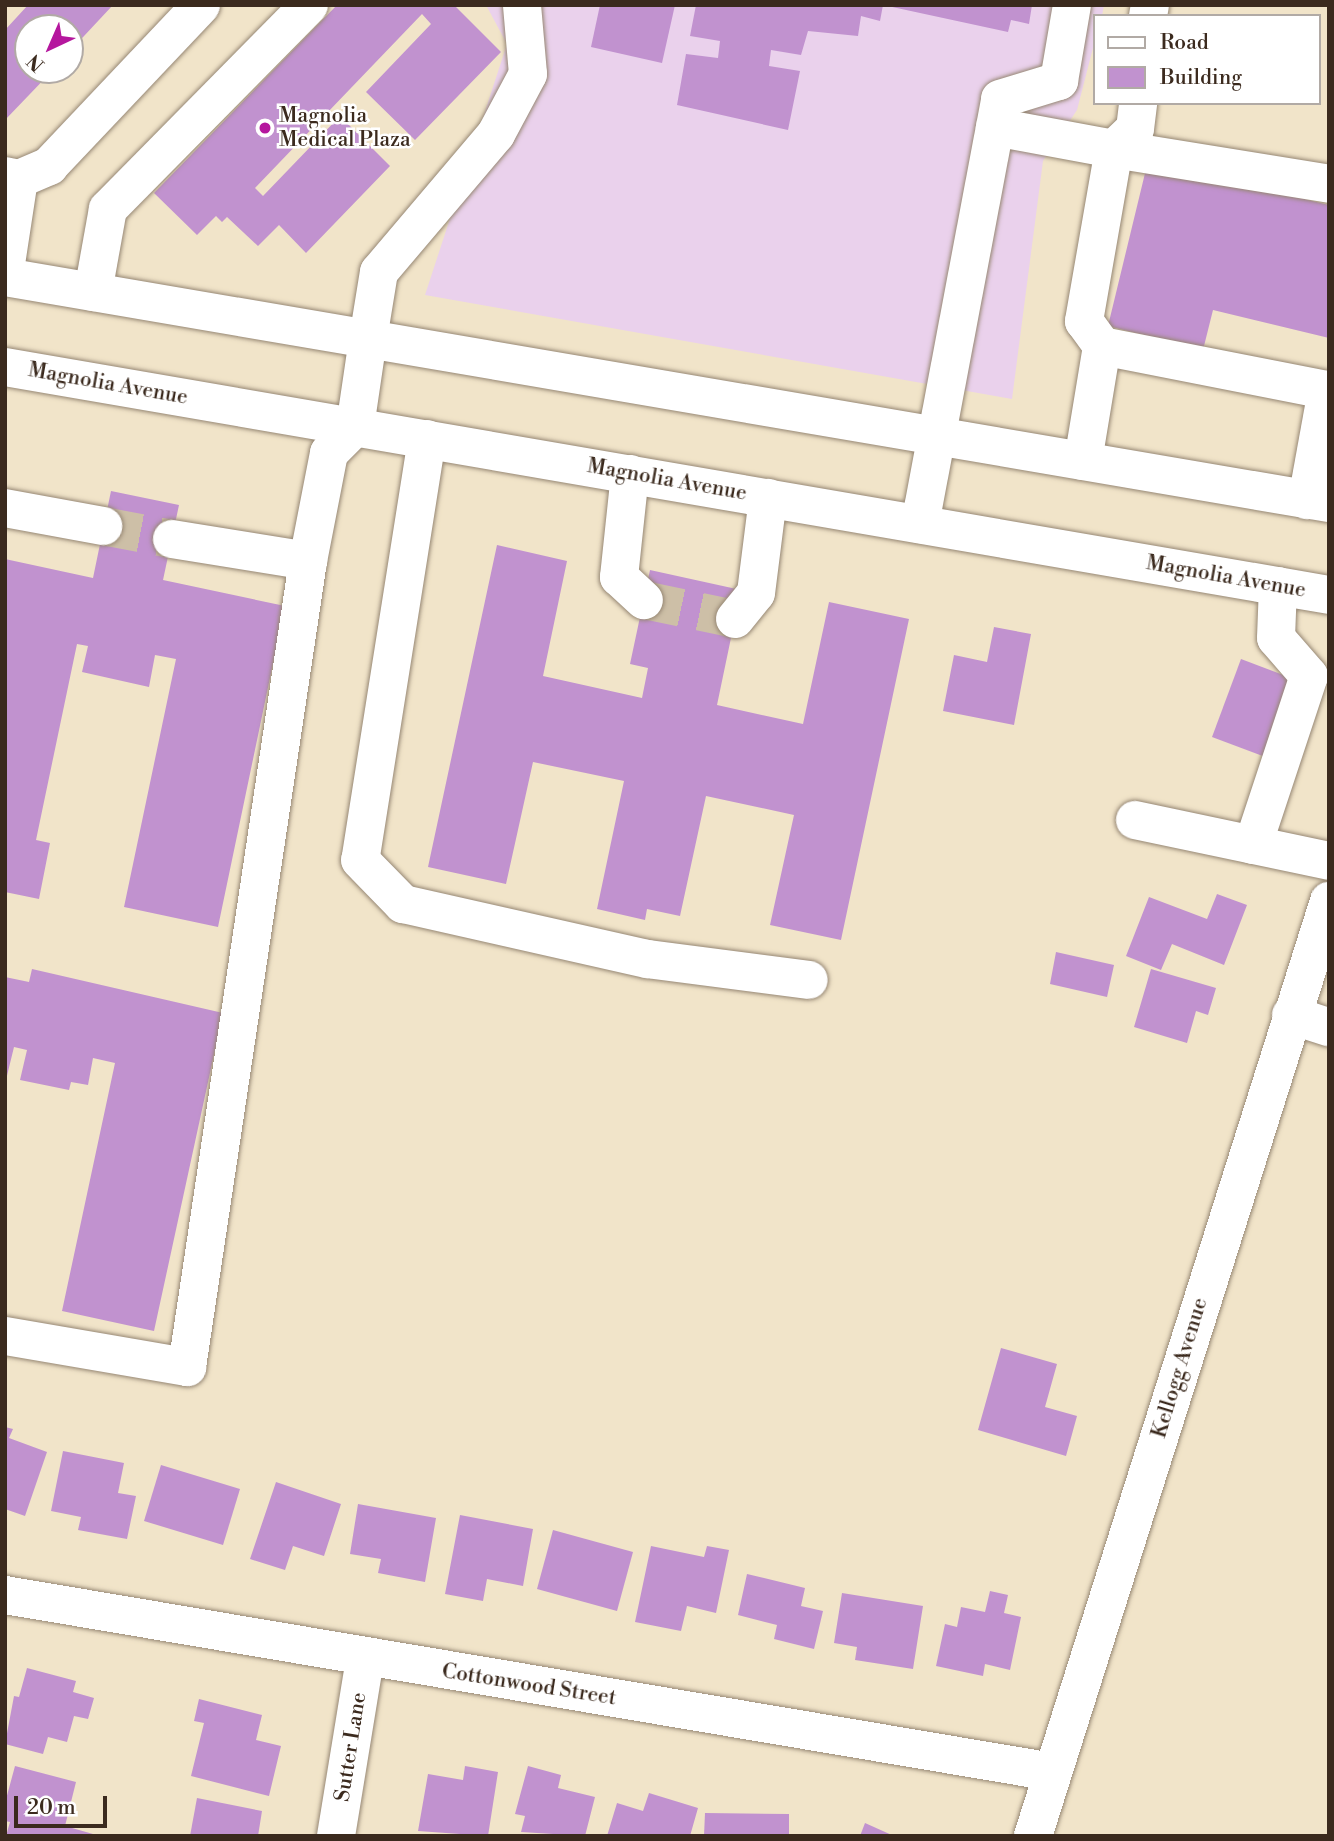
<!DOCTYPE html>
<html>
<head>
<meta charset="utf-8">
<style>
	body { margin:0 }
	#map { position:relative; width:1334px; height:1841px; overflow:hidden; background:#f1e4c9; font-family:"Libre Bodoni",serif }
	div>[style] { position:absolute }
	.built>* { inset:0; background:#ead1ec }
	.building>* { inset:0; background:#c192cf }
	.minor-tunnel>* { height:38px; margin-top:-19px; transform-origin:0; background:repeating-linear-gradient(90deg,#cdbfa7 0 38px,transparent 0 57px) }
	.roads { filter:drop-shadow(0 0 2px #968774) drop-shadow(0 0 2px #968774) }
	.minor>* { height:38px; margin:-19px; padding:0 19px; transform-origin:19px; border-radius:19px; background:#fff }
	.major>* { height:38px; margin:-19px; padding:0 19px; transform-origin:19px; border-radius:19px; background:#fff }
	.dots>* { width:19px; height:19px; translate:-50% -50%; box-sizing:border-box; border:4px solid #fff; border-radius:50% }
	span { translate:-50% -50%; white-space:nowrap; text-align:center; line-height:1.15; -webkit-text-stroke:5px #fff; paint-order:stroke }
	.poi-label { font-size:21px; color:#3b2a1e }
	.left { translate:0 -50%; text-align:left }
	.street-label { font-size:21px; color:#3b2a1e }
	.frame { position:absolute; inset:0; border:7px solid #3b2a1e; pointer-events:none }
	.legend { position:absolute; left:1093px; top:14px; width:228px; height:91px; box-sizing:border-box; background:#fff; border:2px solid #b1aaa5; margin:0; padding:9px 12px; list-style:none; font-size:21px; color:#3b2a1e }
	.legend li { display:flex; align-items:center; gap:14px; height:35px }
	.legend b { width:35px; border:2px solid #b1aaa5 }
	.north { position:absolute; left:14px; top:14px; width:70px; height:70px; box-sizing:border-box; background:#fff; border:2px solid #b1aaa5; border-radius:50%; rotate:224deg; font-size:19px; font-weight:700; line-height:28px; text-align:center; color:#3b2a1e }
	.north::after { content:''; display:block; margin:auto; width:24px; height:32px; background:#b5179e; clip-path:polygon(50% 0,100% 100%,50% 72%,0 100%) }
	.scale { position:absolute; left:14px; top:1796px; width:93px; height:32px; box-sizing:border-box; border:4px solid #3b2a1e; border-top:0; padding-left:9px; font-size:21px; line-height:24px; white-space:nowrap; color:#3b2a1e; -webkit-text-stroke:5px #fff; paint-order:stroke }
</style>
</head>
<body>
<div id="map">
	<div class="built">
		<div style="clip-path:polygon(486px 5px,1104px 5px,1102px 16px,1094px 16px,1094px 44px,1077px 110px,1043px 161px,1012px 399px,425px 295px,507px 44px)"></div>
	</div>
	<div class="building">
		<div style="clip-path:polygon(28px 5px,113px 5px,70px 51px,70px 28px,28px 28px,28px 70px,53px 70px,5px 120px,5px 30px)"></div>
		<div style="clip-path:polygon(337px 5px,454px 5px,501px 52px,415px 140px,366px 92px,431px 24px,422px 14px,255px 188px,263px 196px,340px 116px,390px 166px,306px 253px,279px 225px,258px 246px,227px 217px,222px 222px,216px 216px,197px 235px,154px 193px)"></div>
		<div style="clip-path:polygon(600px 5px,675px 5px,662px 63px,591px 47px)"></div>
		<div style="clip-path:polygon(696px 5px,883px 5px,880px 21px,861px 16px,858px 36px,808px 31px,801px 55px,771px 50px,769px 66px,800px 71px,788px 130px,677px 105px,686px 54px,718px 58px,720px 41px,690px 36px)"></div>
		<div style="clip-path:polygon(883px 5px,1032px 5px,1029px 24px,1011px 20px,1008px 32px)"></div>
		<div style="clip-path:polygon(1147px 165px,1193px 172px,1329px 205px,1329px 338px,1213px 310px,1203px 350px,1108px 326px)"></div>
		<div style="clip-path:polygon(111px 491px,179px 505px,163px 580px,285px 606px,218px 927px,124px 907px,176px 659px,155px 655px,149px 687px,82px 672px,88px 646px,77px 644px,36px 840px,50px 843px,39px 899px,5px 892px,5px 559px,93px 578px)"></div>
		<div style="clip-path:polygon(497px 545px,567px 561px,543px 676px,642px 698px,648px 668px,630px 664px,650px 570px,741px 590px,717px 705px,803px 724px,829px 602px,909px 619px,841px 940px,770px 925px,794px 815px,706px 796px,680px 916px,647px 909px,645px 920px,597px 909px,624px 781px,533px 762px,506px 884px,428px 867px)"></div>
		<div style="clip-path:polygon(994px 627px,1031px 634px,1014px 725px,943px 711px,954px 655px,987px 662px)"></div>
		<div style="clip-path:polygon(1241px 659px,1302px 682px,1273px 760px,1212px 737px)"></div>
		<div style="clip-path:polygon(1217px 894px,1247px 905px,1224px 965px,1172px 944px,1161px 970px,1126px 956px,1149px 897px,1207px 919px)"></div>
		<div style="clip-path:polygon(1056px 952px,1114px 965px,1107px 997px,1050px 984px)"></div>
		<div style="clip-path:polygon(32px 969px,223px 1013px,154px 1331px,62px 1311px,115px 1063px,93px 1058px,88px 1085px,71px 1082px,69px 1090px,20px 1080px,27px 1050px,14px 1047px,5px 1084px,5px 977px,29px 982px)"></div>
		<div style="clip-path:polygon(1151px 969px,1216px 988px,1208px 1015px,1196px 1011px,1187px 1043px,1134px 1027px)"></div>
		<div style="clip-path:polygon(1001px 1348px,1057px 1364px,1045px 1407px,1077px 1416px,1066px 1456px,978px 1430px)"></div>
		<div style="clip-path:polygon(5px 1427px,13px 1429px,9px 1438px,47px 1452px,25px 1516px,5px 1509px)"></div>
		<div style="clip-path:polygon(63px 1451px,124px 1463px,118px 1493px,136px 1496px,127px 1539px,78px 1530px,81px 1517px,51px 1511px)"></div>
		<div style="clip-path:polygon(161px 1465px,240px 1489px,223px 1545px,144px 1521px)"></div>
		<div style="clip-path:polygon(276px 1482px,341px 1504px,324px 1556px,293px 1546px,285px 1570px,250px 1559px)"></div>
		<div style="clip-path:polygon(358px 1504px,436px 1518px,425px 1582px,378px 1573px,381px 1559px,350px 1554px)"></div>
		<div style="clip-path:polygon(460px 1515px,533px 1529px,523px 1586px,487px 1579px,483px 1601px,445px 1594px)"></div>
		<div style="clip-path:polygon(553px 1530px,633px 1552px,617px 1611px,537px 1589px)"></div>
		<div style="clip-path:polygon(651px 1546px,704px 1557px,707px 1546px,729px 1550px,716px 1613px,687px 1606px,681px 1631px,635px 1622px)"></div>
		<div style="clip-path:polygon(747px 1574px,805px 1588px,801px 1606px,823px 1611px,814px 1649px,774px 1639px,777px 1625px,738px 1615px)"></div>
		<div style="clip-path:polygon(990px 1591px,1008px 1595px,1004px 1613px,1021px 1617px,1010px 1670px,985px 1664px,983px 1676px,936px 1666px,945px 1624px,957px 1627px,961px 1607px,985px 1612px)"></div>
		<div style="clip-path:polygon(842px 1593px,923px 1606px,913px 1669px,855px 1660px,857px 1647px,834px 1643px)"></div>
		<div style="clip-path:polygon(27px 1668px,76px 1681px,73px 1692px,94px 1698px,88px 1719px,74px 1716px,67px 1742px,48px 1737px,43px 1754px,5px 1744px,14px 1696px,19px 1697px)"></div>
		<div style="clip-path:polygon(199px 1699px,262px 1715px,256px 1740px,281px 1746px,269px 1796px,191px 1776px,204px 1723px,194px 1721px)"></div>
		<div style="clip-path:polygon(15px 1766px,76px 1782px,65px 1826px,100px 1836px,6px 1836px,10px 1822px,5px 1821px,5px 1803px)"></div>
		<div style="clip-path:polygon(465px 1766px,498px 1772px,488px 1836px,418px 1831px,428px 1774px,463px 1780px)"></div>
		<div style="clip-path:polygon(528px 1766px,561px 1775px,558px 1788px,595px 1797px,585px 1836px,521px 1832px,525px 1816px,515px 1814px)"></div>
		<div style="clip-path:polygon(649px 1793px,698px 1808px,690px 1836px,607px 1836px,617px 1803px,643px 1811px)"></div>
		<div style="clip-path:polygon(197px 1798px,262px 1811px,258px 1836px,190px 1836px)"></div>
		<div style="clip-path:polygon(705px 1813px,789px 1814px,789px 1836px,704px 1836px)"></div>
		<div style="clip-path:polygon(865px 1823px,894px 1836px,860px 1836px)"></div>
	</div>
	<div class="minor-tunnel">
		<div style="left:103px;top:526px;width:70px;rotate:10.7deg"></div>
		<div style="left:644px;top:600px;width:93px;rotate:11.8deg"></div>
	</div>
	<div class="roads">
		<div class="minor">
			<div style="left:1148px;top:16px;width:11px;rotate:-80deg"></div>
			<div style="left:995px;top:127px;width:121px;rotate:10.5deg"></div>
			<div style="left:1114px;top:149px;width:175px;rotate:99.9deg"></div>
			<div style="left:1084px;top:321px;width:31px;rotate:54deg"></div>
			<div style="left:1114px;top:149px;width:218px;rotate:9.2deg"></div>
			<div style="left:1114px;top:149px;width:29px;rotate:-44deg"></div>
			<div style="left:1135px;top:129px;width:26px;rotate:-83deg"></div>
			<div style="left:5px;top:176px;width:14px;rotate:12deg"></div>
			<div style="left:19px;top:179px;width:93px;rotate:98.7deg"></div>
			<div style="left:19px;top:179px;width:33px;rotate:-23deg"></div>
			<div style="left:49px;top:166px;width:221px;rotate:-46.6deg"></div>
			<div style="left:93px;top:292px;width:84px;rotate:-79.8deg"></div>
			<div style="left:108px;top:209px;width:286px;rotate:-45.4deg"></div>
			<div style="left:368px;top:339px;width:68px;rotate:-80.7deg"></div>
			<div style="left:379px;top:272px;width:181px;rotate:-49.7deg"></div>
			<div style="left:496px;top:134px;width:68px;rotate:-61.9deg"></div>
			<div style="left:528px;top:74px;width:69px;rotate:-95deg"></div>
			<div style="left:427px;top:439px;width:426px;rotate:99deg"></div>
			<div style="left:360px;top:860px;width:62px;rotate:45.7deg"></div>
			<div style="left:403px;top:904px;width:251px;rotate:12.7deg"></div>
			<div style="left:648px;top:959px;width:162px;rotate:7.4deg"></div>
			<div style="left:1083px;top:461px;width:117px;rotate:-80.6deg"></div>
			<div style="left:1102px;top:346px;width:229px;rotate:11.1deg"></div>
			<div style="left:1327px;top:390px;width:112px;rotate:100.3deg"></div>
			<div style="left:630px;top:474px;width:104px;rotate:96.1deg"></div>
			<div style="left:619px;top:577px;width:34px;rotate:43deg"></div>
			<div style="left:5px;top:508px;width:100px;rotate:10.4deg"></div>
			<div style="left:920px;top:524px;width:432px;rotate:-79.3deg"></div>
			<div style="left:1000px;top:99px;width:62px;rotate:-17deg"></div>
			<div style="left:1059px;top:81px;width:77px;rotate:-80.3deg"></div>
			<div style="left:172px;top:539px;width:138px;rotate:9.2deg"></div>
			<div style="left:735px;top:619px;width:33px;rotate:-51deg"></div>
			<div style="left:756px;top:593px;width:96px;rotate:-82.8deg"></div>
			<div style="left:1135px;top:820px;width:198px;rotate:11.9deg"></div>
			<div style="left:1253px;top:845px;width:178px;rotate:-71.7deg"></div>
			<div style="left:1309px;top:676px;width:50px;rotate:-131deg"></div>
			<div style="left:1276px;top:638px;width:52px;rotate:-87.8deg"></div>
			<div style="left:1291px;top:1015px;width:40px;rotate:18deg"></div>
			<div style="left:5px;top:1336px;width:185px;rotate:9.7deg"></div>
			<div style="left:187px;top:1367px;width:815px;rotate:-81.46deg"></div>
			<div style="left:308px;top:561px;width:110px;rotate:-79deg"></div>
			<div style="left:329px;top:453px;width:37px;rotate:-45deg"></div>
			<div style="left:5px;top:1595px;width:1063px;rotate:9.59deg"></div>
			<div style="left:336px;top:1836px;width:180px;rotate:-80.7deg"></div>
			<div style="left:1033px;top:1836px;width:981px;rotate:-72.43deg"></div>
		</div>
		<div class="major">
			<div style="left:5px;top:277px;width:1343px;rotate:9.69deg"></div>
			<div style="left:5px;top:367px;width:1343px;rotate:9.77deg"></div>
			<div style="left:355px;top:427px;width:89px;rotate:-81.6deg"></div>
		</div>
	</div>
	<div class="dots">
		<div style="left:265px;top:128px;background:#b5179e"></div>
	</div>
	<div class="poi-label">
		<span class="left" style="left:279px;top:128px">Magnolia<br>Medical Plaza</span>
	</div>
	<div class="street-label">
		<span style="left:108px;top:384px;rotate:10deg">Magnolia Avenue</span>
		<span style="left:667px;top:480px;rotate:10deg">Magnolia Avenue</span>
		<span style="left:1226px;top:577px;rotate:10deg">Magnolia Avenue</span>
		<span style="left:1180px;top:1368px;rotate:-73deg">Kellogg Avenue</span>
		<span style="left:529px;top:1685px;rotate:9deg">Cottonwood Street</span>
		<span style="left:351px;top:1747px;rotate:-81deg">Sutter Lane</span>
	</div>
	<div class="frame"></div>
	<ul class="legend">
	<li><b style="height:9px;background:#fff"></b>Road</li>
	<li><b style="height:19px;background:#c192cf"></b>Building</li>
	</ul>
	<div class="north">N</div>
	<div class="scale">20 m</div>
</div>
</body>
</html>
